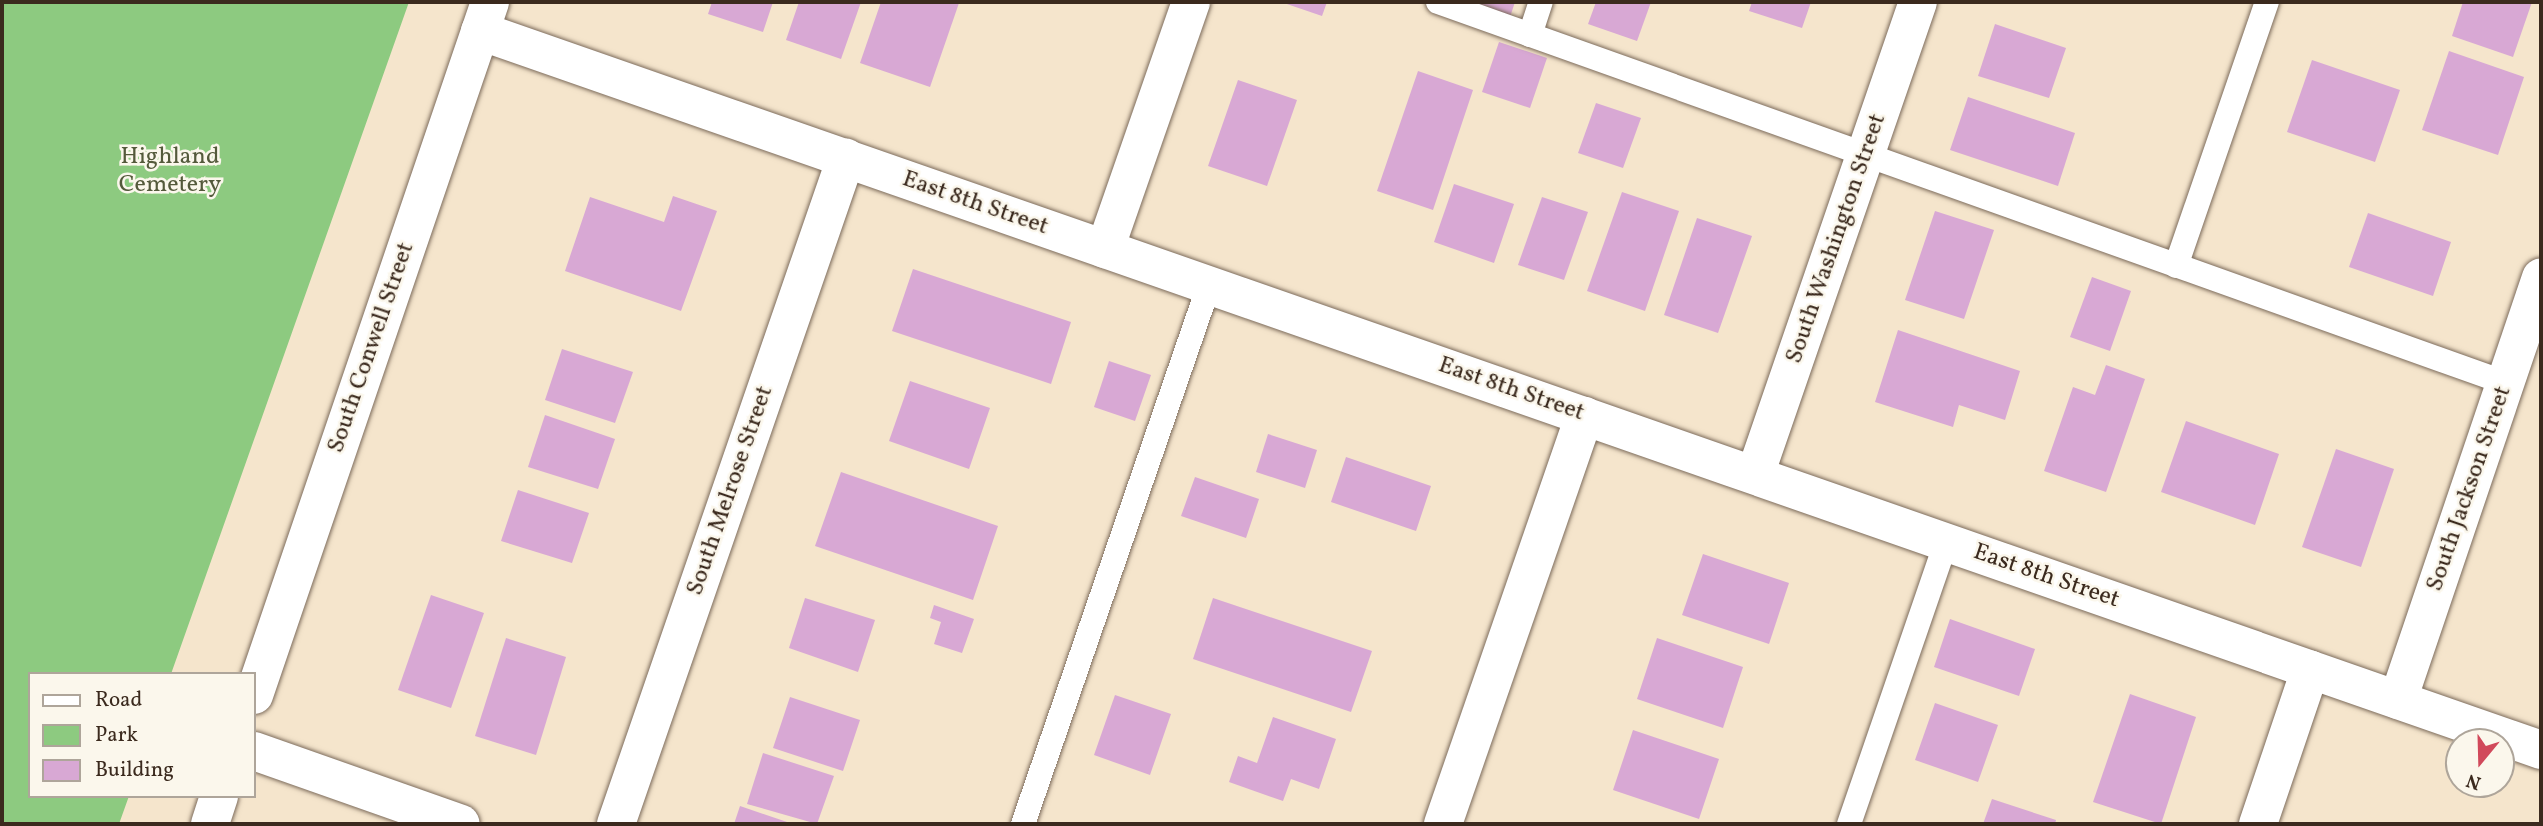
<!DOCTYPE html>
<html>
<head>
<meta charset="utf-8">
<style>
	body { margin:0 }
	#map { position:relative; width:2543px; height:826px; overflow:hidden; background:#f5e5cc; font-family:Vollkorn,serif }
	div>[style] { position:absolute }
	.green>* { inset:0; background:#8dca80 }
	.building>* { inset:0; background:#d8a8d4 }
	.roads { filter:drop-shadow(0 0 2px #7c6b5b) drop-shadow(0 0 2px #7c6b5b) }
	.lane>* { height:24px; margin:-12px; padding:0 12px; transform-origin:12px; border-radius:12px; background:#fff }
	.street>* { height:38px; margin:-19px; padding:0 19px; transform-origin:19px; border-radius:19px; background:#fff }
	span { translate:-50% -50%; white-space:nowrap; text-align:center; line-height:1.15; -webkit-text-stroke:5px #fbf7ec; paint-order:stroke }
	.park-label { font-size:24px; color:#545a3b }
	.street-label { font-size:24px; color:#3b2a1e }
	.frame { position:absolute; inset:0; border:4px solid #3b2a1e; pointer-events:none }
	.legend { position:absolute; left:28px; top:672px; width:228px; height:126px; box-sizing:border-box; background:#fbf7ec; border:2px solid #aea59a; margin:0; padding:9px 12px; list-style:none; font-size:21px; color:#3b2a1e }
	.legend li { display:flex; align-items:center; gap:14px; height:35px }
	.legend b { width:35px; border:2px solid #aea59a }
	.north { position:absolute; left:2445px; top:728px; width:70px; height:70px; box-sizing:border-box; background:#fbf7ec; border:2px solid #aea59a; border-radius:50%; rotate:199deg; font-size:19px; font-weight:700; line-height:28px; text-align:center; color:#3b2a1e }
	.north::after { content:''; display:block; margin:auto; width:24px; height:32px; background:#d1495b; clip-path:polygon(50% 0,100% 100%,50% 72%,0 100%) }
</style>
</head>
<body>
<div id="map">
	<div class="green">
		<div style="clip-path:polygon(2px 2px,409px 2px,171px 674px,30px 674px,30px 796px,129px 796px,119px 824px,2px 824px)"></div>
	</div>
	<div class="building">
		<div style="clip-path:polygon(712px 2px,773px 2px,763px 32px,708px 14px)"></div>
		<div style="clip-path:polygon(799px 2px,861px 2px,841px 59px,786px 40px)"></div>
		<div style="clip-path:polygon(881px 2px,959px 3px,930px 87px,860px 63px)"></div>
		<div style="clip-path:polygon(1281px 2px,1327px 2px,1322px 16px)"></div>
		<div style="clip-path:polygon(1466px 2px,1515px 2px,1510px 17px)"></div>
		<div style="clip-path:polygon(1596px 2px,1651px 2px,1637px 41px,1588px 24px)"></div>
		<div style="clip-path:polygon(1752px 2px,1811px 2px,1802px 28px,1749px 11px)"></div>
		<div style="clip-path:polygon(2463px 2px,2532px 2px,2513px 57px,2452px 36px)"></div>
		<div style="clip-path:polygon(1995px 24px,2066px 48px,2049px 98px,1978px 76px)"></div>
		<div style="clip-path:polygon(1499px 42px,1547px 58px,1530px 108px,1482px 92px)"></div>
		<div style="clip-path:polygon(2449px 51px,2524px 77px,2498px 155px,2422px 130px)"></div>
		<div style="clip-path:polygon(2312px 60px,2400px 90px,2375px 162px,2287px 132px)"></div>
		<div style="clip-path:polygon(1418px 71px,1473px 90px,1433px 210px,1377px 191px)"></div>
		<div style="clip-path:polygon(1238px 80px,1297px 100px,1267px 186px,1208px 166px)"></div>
		<div style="clip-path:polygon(1968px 97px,2075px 133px,2058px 186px,1950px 150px)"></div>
		<div style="clip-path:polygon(1596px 103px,1641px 118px,1623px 168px,1578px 153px)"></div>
		<div style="clip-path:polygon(1454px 184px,1514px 204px,1494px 263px,1434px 242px)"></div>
		<div style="clip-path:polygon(1622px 192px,1679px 211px,1645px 311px,1587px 291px)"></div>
		<div style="clip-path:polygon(673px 196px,717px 211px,681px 311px,565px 271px,590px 197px,664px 222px)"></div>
		<div style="clip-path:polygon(1542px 197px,1588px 212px,1564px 280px,1518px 265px)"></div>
		<div style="clip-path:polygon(1935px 211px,1994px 230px,1964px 319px,1905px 300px)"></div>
		<div style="clip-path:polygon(2368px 213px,2451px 242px,2433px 296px,2349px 267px)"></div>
		<div style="clip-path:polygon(1697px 218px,1752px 236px,1718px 333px,1664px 315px)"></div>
		<div style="clip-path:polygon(913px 269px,1071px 322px,1051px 384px,892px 331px)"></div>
		<div style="clip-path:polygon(2092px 277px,2131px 291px,2110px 351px,2070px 337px)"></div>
		<div style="clip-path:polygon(1898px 330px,2020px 371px,2005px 420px,1959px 405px,1953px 427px,1875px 402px)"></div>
		<div style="clip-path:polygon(562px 349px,633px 372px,615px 423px,545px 400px)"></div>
		<div style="clip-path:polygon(1109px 361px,1151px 375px,1135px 421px,1094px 407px)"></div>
		<div style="clip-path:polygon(2106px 365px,2145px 379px,2106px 492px,2044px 471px,2073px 387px,2095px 395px)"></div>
		<div style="clip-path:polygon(910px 381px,990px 408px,969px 469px,889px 441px)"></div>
		<div style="clip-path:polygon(545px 415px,615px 439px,598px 489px,528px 467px)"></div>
		<div style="clip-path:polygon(2186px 421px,2279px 454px,2255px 525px,2161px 492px)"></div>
		<div style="clip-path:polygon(1268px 434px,1317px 450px,1305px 488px,1256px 472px)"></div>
		<div style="clip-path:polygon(2336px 449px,2394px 469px,2361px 567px,2302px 547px)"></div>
		<div style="clip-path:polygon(1346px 457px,1431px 486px,1416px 531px,1331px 502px)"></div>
		<div style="clip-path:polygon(841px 472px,998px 526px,973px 600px,815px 546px)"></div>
		<div style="clip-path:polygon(1195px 477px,1259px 499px,1246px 538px,1181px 516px)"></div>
		<div style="clip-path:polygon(518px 490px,589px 513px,572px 563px,501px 541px)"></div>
		<div style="clip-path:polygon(1703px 554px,1789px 583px,1769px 644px,1682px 615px)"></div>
		<div style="clip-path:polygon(431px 595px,484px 613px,451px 708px,398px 690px)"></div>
		<div style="clip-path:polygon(805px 598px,875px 620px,858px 672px,789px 648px)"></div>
		<div style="clip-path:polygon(1213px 598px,1372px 651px,1351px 712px,1193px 659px)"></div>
		<div style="clip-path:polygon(934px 605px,974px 619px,962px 653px,934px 644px,941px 622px,930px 618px)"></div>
		<div style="clip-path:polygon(1950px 619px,2035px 649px,2019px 696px,1934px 667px)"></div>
		<div style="clip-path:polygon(506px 638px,566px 657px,536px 755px,475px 736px)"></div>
		<div style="clip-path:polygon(1657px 638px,1743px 667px,1723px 728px,1637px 699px)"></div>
		<div style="clip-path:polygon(2130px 694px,2196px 717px,2161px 824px,2093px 802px)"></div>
		<div style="clip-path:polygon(1115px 695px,1171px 714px,1150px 775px,1094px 755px)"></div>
		<div style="clip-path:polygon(790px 697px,860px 720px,843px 771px,773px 748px)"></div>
		<div style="clip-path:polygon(1935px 703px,1998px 725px,1978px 782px,1915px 760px)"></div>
		<div style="clip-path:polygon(1273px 717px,1336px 739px,1319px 789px,1291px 779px,1283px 801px,1229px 782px,1238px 756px,1257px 763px)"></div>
		<div style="clip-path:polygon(1633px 730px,1719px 759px,1699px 819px,1613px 790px)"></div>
		<div style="clip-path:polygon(763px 753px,834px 776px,817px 824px,747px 804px)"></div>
		<div style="clip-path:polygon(1992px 799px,2056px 820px,2055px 824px,1983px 824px)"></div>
		<div style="clip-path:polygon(740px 806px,793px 824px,734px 824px)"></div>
	</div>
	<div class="roads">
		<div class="lane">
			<div style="left:1438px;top:2px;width:1134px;rotate:19.63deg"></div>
			<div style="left:1530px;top:35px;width:35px;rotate:-72deg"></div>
			<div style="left:2176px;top:266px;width:279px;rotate:-71deg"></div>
			<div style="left:1023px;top:824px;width:570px;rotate:-70.96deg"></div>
			<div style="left:1849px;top:824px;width:298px;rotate:-71deg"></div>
		</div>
		<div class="street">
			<div style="left:480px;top:31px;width:2183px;rotate:19.23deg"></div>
			<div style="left:1105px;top:249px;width:262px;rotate:-70.8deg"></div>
			<div style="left:1755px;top:475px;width:500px;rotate:-70.99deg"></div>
			<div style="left:254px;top:695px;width:732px;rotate:-71.19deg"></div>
			<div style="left:2398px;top:700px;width:446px;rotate:-71.3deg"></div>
			<div style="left:254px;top:751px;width:219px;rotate:19.4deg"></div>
			<div style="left:210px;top:824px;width:29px;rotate:-72deg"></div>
			<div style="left:616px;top:824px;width:705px;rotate:-70.95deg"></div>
			<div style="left:1443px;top:824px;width:432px;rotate:-70.9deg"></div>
			<div style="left:2258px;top:824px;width:163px;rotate:-71.3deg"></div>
		</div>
	</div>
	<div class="park-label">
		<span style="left:170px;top:172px">Highland<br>Cemetery</span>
	</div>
	<div class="street-label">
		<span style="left:975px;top:204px;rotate:19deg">East 8th Street</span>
		<span style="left:1837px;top:239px;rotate:-71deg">South Washington Street</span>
		<span style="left:372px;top:348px;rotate:-71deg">South Conwell Street</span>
		<span style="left:1511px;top:390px;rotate:19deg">East 8th Street</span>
		<span style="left:2470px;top:489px;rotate:-71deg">South Jackson Street</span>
		<span style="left:731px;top:491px;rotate:-71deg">South Melrose Street</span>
		<span style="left:2046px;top:577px;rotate:19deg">East 8th Street</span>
	</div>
	<div class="frame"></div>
	<ul class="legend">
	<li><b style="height:9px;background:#fff"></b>Road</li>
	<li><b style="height:19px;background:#8dca80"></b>Park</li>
	<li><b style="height:19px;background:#d8a8d4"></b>Building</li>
	</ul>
	<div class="north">N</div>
</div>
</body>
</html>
